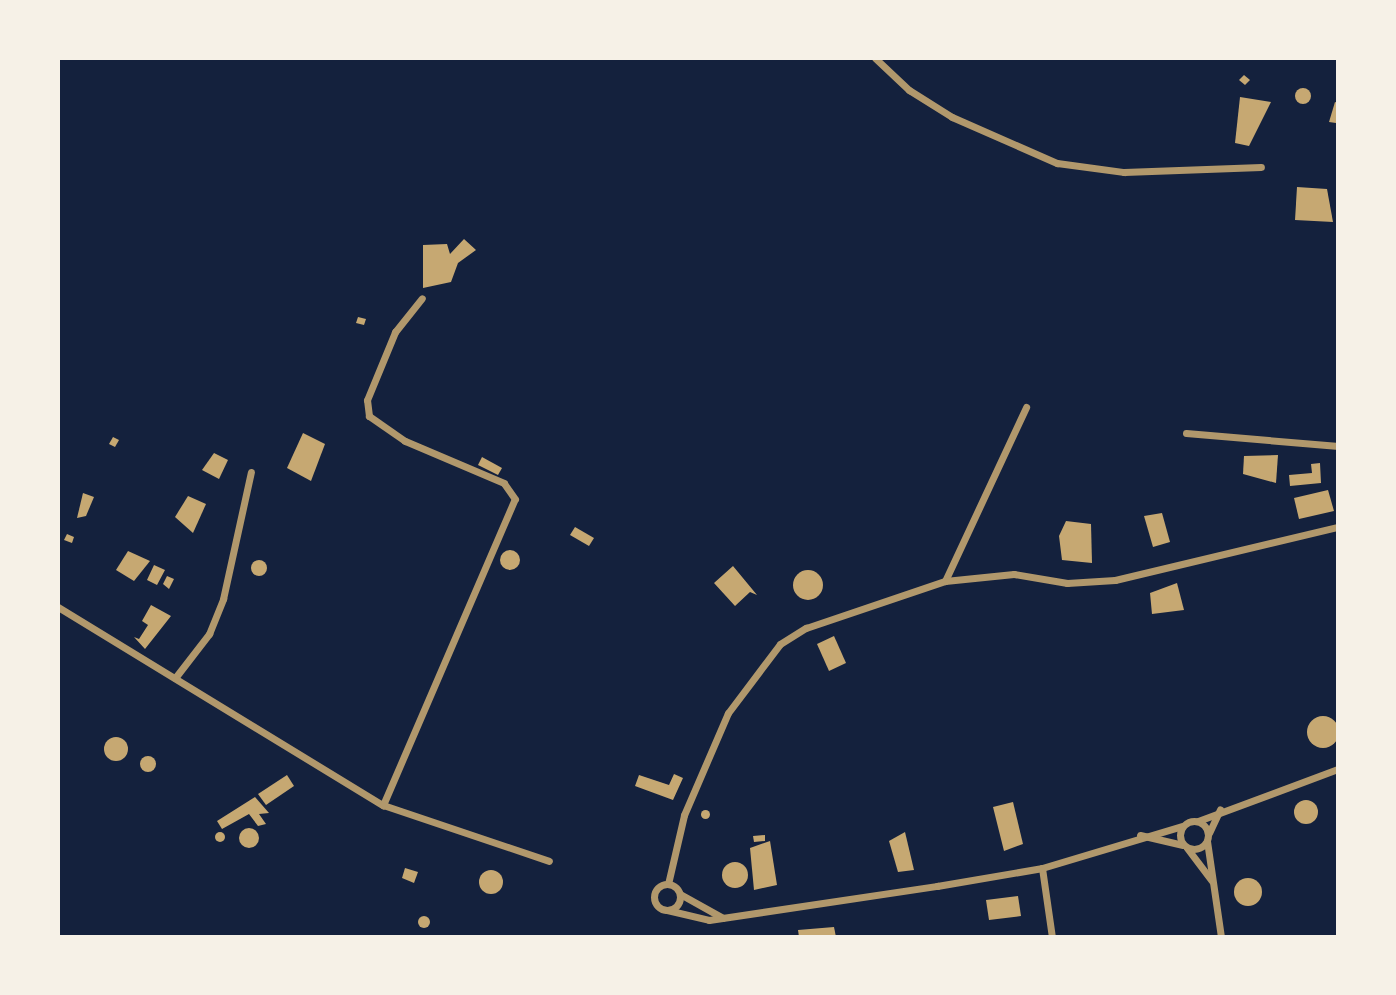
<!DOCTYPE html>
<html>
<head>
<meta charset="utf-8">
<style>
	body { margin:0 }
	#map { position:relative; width:1396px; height:995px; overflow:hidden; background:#14213d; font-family:"Roboto Condensed",sans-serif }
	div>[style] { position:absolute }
	.building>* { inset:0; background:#c6a872 }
	.round { border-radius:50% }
	.minor>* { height:7px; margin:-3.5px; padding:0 3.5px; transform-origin:3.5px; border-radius:3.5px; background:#b1986c }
	.minor>.ring { margin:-3.5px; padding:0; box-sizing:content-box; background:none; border:7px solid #b1986c; border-radius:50% }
	span { translate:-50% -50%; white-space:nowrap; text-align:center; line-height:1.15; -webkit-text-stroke:6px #f6f1e7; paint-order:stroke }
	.frame { position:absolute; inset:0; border:60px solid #f6f1e7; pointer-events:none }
</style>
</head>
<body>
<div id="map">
	<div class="building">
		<div style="clip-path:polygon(1244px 75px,1250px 80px,1245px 85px,1239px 80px)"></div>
		<div class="round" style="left:1295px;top:88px;width:16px;height:16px"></div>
		<div style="clip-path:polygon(1240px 97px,1271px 102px,1249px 146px,1235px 143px)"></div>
		<div style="clip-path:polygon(1335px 102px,1338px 103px,1336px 123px,1329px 122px)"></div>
		<div style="clip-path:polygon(1297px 187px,1327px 189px,1333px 222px,1295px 220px)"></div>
		<div style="clip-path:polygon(464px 239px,476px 250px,458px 263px,451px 282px,423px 288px,423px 245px,447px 244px,450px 254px)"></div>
		<div style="clip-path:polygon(358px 317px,366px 319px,364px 325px,356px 323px)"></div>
		<div style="clip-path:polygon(303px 433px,325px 444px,311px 481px,287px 468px)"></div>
		<div style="clip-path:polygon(113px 437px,119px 440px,115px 447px,109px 444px)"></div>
		<div style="clip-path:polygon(214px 453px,228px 460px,219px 479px,202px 470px)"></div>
		<div style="clip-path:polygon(1278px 455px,1276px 483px,1243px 474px,1244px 456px)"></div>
		<div style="clip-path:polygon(482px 457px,502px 468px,498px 475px,478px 465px)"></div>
		<div style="clip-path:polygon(1320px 463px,1321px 483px,1290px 486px,1289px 475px,1312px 473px,1311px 464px)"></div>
		<div style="clip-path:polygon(1328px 490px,1334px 511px,1299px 519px,1294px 498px)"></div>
		<div style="clip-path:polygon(83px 493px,94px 497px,86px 516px,77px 518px)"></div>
		<div style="clip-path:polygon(188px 496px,206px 504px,193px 533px,175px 517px)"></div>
		<div style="clip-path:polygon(1162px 513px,1170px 542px,1153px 547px,1144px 516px)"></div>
		<div style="clip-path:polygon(1066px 521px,1091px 524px,1092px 563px,1062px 560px,1059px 536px)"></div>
		<div style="clip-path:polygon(575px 527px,594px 538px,589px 546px,570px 535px)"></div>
		<div style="clip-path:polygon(67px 534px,74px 537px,72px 543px,64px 540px)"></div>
		<div class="round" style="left:500px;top:550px;width:20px;height:20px"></div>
		<div style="clip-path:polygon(128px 551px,150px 561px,134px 581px,116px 570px)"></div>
		<div class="round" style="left:251px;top:560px;width:16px;height:16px"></div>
		<div style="clip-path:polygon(154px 565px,165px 570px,157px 585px,147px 580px)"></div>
		<div style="clip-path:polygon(733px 566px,757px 595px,750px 592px,735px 606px,714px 583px)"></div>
		<div class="round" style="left:793px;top:570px;width:30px;height:30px"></div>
		<div style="clip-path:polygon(167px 576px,174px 579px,169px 589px,163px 584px)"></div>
		<div style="clip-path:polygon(1177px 583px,1184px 610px,1152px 614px,1150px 593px)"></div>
		<div style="clip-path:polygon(151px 605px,171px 616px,145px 649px,134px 637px,139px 639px,148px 625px,142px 621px)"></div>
		<div style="clip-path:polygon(834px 636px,846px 663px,829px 671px,817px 644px)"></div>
		<div class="round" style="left:1307px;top:716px;width:32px;height:32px"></div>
		<div class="round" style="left:104px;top:737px;width:24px;height:24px"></div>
		<div class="round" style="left:140px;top:756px;width:16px;height:16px"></div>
		<div style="clip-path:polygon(674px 774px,683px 778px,673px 800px,635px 786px,639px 775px,669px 785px)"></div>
		<div style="clip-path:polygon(287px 775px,294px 786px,266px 805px,258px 794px)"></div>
		<div style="clip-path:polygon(255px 797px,269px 813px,259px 814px,266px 824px,258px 826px,249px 814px,222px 829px,217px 821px)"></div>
		<div class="round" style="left:1294px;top:800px;width:24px;height:24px"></div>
		<div style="clip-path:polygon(1013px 802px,1023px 844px,1004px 851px,993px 807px)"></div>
		<div class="round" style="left:700.5px;top:809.5px;width:9px;height:9px"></div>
		<div class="round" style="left:239px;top:828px;width:20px;height:20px"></div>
		<div class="round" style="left:215px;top:832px;width:10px;height:10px"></div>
		<div style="clip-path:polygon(905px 832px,914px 870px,898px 872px,889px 841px)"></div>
		<div style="clip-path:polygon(765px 835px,765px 841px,754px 842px,753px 836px)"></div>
		<div style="clip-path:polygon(770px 841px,777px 885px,754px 890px,750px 848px)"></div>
		<div class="round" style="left:722px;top:862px;width:26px;height:26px"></div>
		<div style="clip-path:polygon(405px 868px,418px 872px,414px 883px,402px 878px)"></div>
		<div class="round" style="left:479px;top:870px;width:24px;height:24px"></div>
		<div class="round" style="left:1234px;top:878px;width:28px;height:28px"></div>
		<div style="clip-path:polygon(1018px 896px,1021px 916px,989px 920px,986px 900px)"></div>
		<div class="round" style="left:418px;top:916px;width:12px;height:12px"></div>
		<div style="clip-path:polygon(834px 927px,836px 937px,799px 937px,798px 930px)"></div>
	</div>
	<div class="minor">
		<div style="left:875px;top:58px;width:47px;rotate:43.3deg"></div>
		<div style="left:909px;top:90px;width:51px;rotate:32.1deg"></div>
		<div style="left:952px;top:117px;width:115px;rotate:23.7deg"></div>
		<div style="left:1057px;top:163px;width:68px;rotate:7.7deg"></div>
		<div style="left:1124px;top:172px;width:137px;rotate:-2.1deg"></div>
		<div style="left:1186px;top:433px;width:153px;rotate:4.9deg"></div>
		<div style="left:945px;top:581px;width:192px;rotate:-65deg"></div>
		<div style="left:58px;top:607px;width:381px;rotate:31.4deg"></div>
		<div style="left:383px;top:805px;width:175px;rotate:18.6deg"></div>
		<div style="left:175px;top:678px;width:56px;rotate:-52.3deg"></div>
		<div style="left:209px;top:634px;width:38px;rotate:-68deg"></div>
		<div style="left:223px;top:599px;width:130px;rotate:-77.6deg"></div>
		<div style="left:383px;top:805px;width:333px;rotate:-66.7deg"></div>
		<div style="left:515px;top:499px;width:19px;rotate:-125deg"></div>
		<div style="left:504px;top:483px;width:108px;rotate:-157deg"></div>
		<div style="left:405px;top:441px;width:44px;rotate:-145.2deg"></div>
		<div style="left:369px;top:416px;width:16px;rotate:-97deg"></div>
		<div style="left:367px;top:400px;width:74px;rotate:-67.6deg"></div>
		<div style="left:395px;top:332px;width:43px;rotate:-51.5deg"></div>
		<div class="ring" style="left:1180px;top:821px;width:21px;height:21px"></div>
		<div style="left:1198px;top:821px;width:149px;rotate:-20.4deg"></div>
		<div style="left:1209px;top:833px;width:26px;rotate:-65deg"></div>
		<div style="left:1140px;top:835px;width:44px;rotate:13.1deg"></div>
		<div style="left:1207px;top:841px;width:97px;rotate:81.7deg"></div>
		<div style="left:1187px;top:848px;width:41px;rotate:52.9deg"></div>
		<div style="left:1042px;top:868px;width:70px;rotate:81.8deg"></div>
		<div class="ring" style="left:654px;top:884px;width:19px;height:19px"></div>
		<div style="left:668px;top:884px;width:71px;rotate:-76.9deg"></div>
		<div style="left:684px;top:815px;width:111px;rotate:-66.7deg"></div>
		<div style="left:728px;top:713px;width:86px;rotate:-53deg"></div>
		<div style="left:780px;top:644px;width:31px;rotate:-32deg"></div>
		<div style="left:806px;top:628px;width:147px;rotate:-18.7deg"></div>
		<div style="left:945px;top:581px;width:69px;rotate:-5.8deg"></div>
		<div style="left:1014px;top:574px;width:54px;rotate:9.6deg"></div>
		<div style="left:1067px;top:583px;width:48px;rotate:-3.6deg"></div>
		<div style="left:1115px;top:580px;width:229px;rotate:-13.4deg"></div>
		<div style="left:680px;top:894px;width:49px;rotate:29.2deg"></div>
		<div style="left:667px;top:910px;width:43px;rotate:13.4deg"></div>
		<div style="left:709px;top:920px;width:231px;rotate:-8.5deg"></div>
		<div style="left:937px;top:886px;width:107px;rotate:-9.7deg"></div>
		<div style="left:1042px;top:868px;width:146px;rotate:-16.7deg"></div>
	</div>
	<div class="frame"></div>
</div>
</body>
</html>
